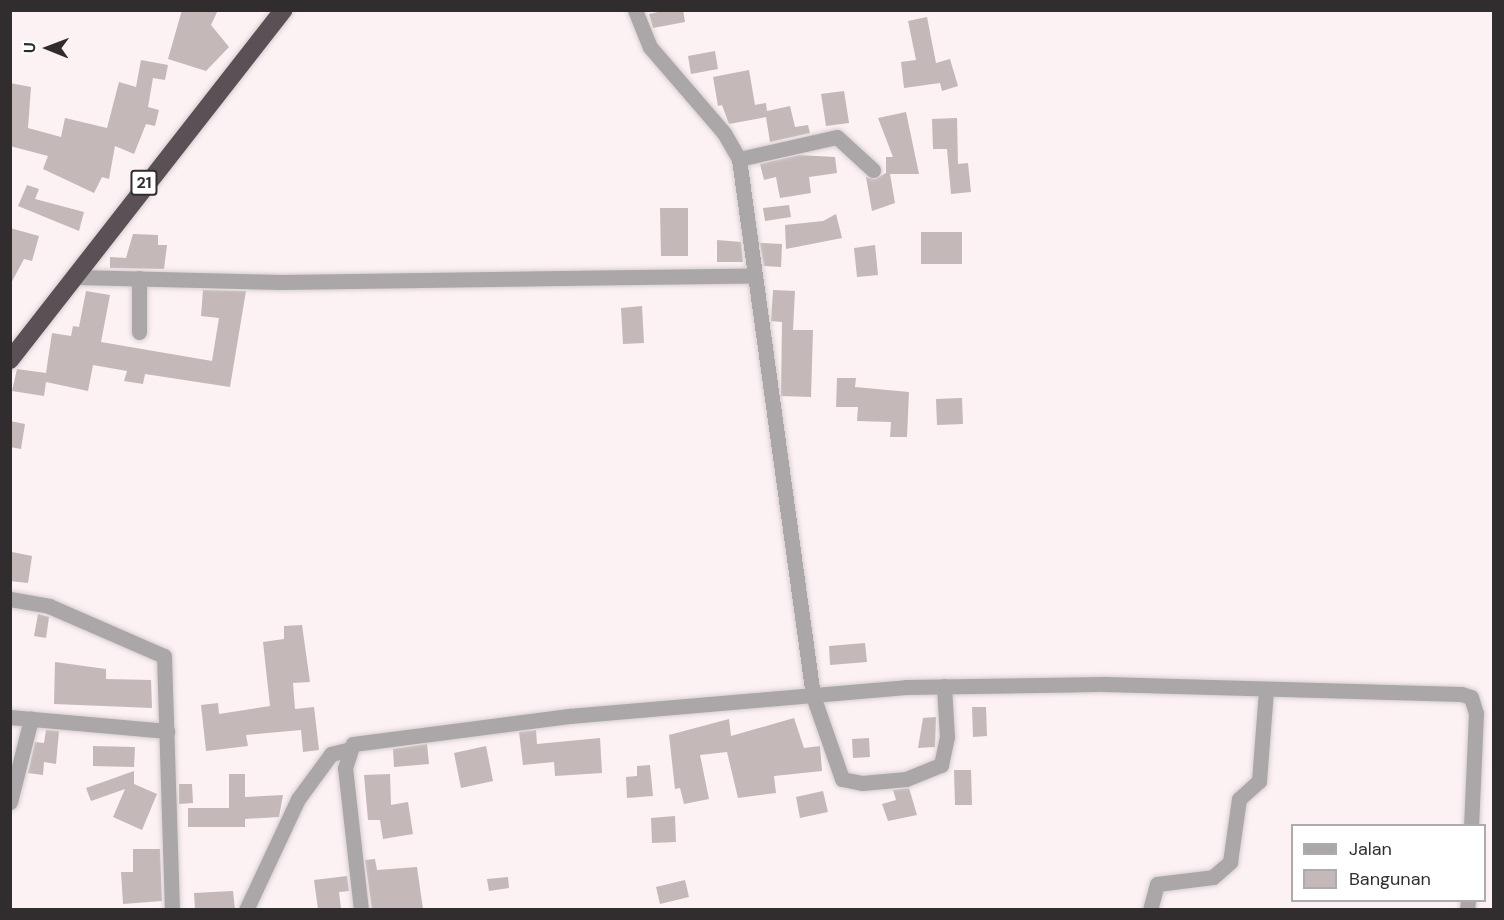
<!DOCTYPE html>
<html>
<head>
<meta charset="utf-8">
<style>
	body { margin:0 }
	#map { position:relative; width:1504px; height:920px; overflow:hidden; background:#fcf1f3; font-family:"DM Sans",sans-serif }
	div>[style] { position:absolute }
	.building>* { inset:0; background:#c4b8b8 }
	.roads { filter:drop-shadow(0 0 2px #d7ced0) drop-shadow(0 0 2px #d7ced0) }
	.minor>* { height:15px; margin:-7.5px; padding:0 7.5px; transform-origin:7.5px; border-radius:7.5px; background:#aba7a9 }
	.highway>* { height:18px; margin:-9px; padding:0 9px; transform-origin:9px; border-radius:9px; background:#595156 }
	span { translate:-50% -50%; white-space:nowrap; text-align:center; line-height:1.15; -webkit-text-stroke:4.5px #fff; paint-order:stroke }
	.shield-label span { padding:2px 4px; background:#fff; border:2px solid; border-radius:4px; -webkit-text-stroke-width:0 }
	.shield-label { font-size:16px; color:#312d2e; font-weight:700 }
	.frame { position:absolute; inset:0; border:12px solid #312d2e; pointer-events:none }
	.legend { position:absolute; left:1291px; top:824px; width:195px; height:78px; box-sizing:border-box; background:#fff; border:2px solid #adabab; margin:0; padding:8px 10px; list-style:none; font-size:18px; color:#312d2e }
	.legend li { display:flex; align-items:center; gap:12px; height:30px }
	.legend b { width:30px; border:2px solid #adabab }
	.north { position:absolute; left:18px; top:18px; width:60px; height:60px; -webkit-text-stroke:4px #fff; paint-order:stroke; rotate:271deg; font-size:16px; font-weight:700; line-height:24px; text-align:center; color:#312d2e }
	.north::after { content:''; display:block; margin:auto; width:21px; height:27px; background:#312d2e; clip-path:polygon(50% 0,100% 100%,50% 72%,0 100%) }
</style>
</head>
<body>
<div id="map">
	<div class="building">
		<div style="clip-path:polygon(182px 10px,218px 10px,211px 25px,229px 47px,206px 71px,168px 59px)"></div>
		<div style="clip-path:polygon(667px 10px,683px 10px,685px 22px,653px 28px,649px 14px)"></div>
		<div style="clip-path:polygon(927px 17px,936px 63px,950px 59px,958px 86px,942px 91px,940px 83px,904px 88px,901px 62px,916px 60px,908px 21px)"></div>
		<div style="clip-path:polygon(715px 51px,718px 69px,691px 74px,688px 56px)"></div>
		<div style="clip-path:polygon(141px 60px,168px 65px,165px 80px,153px 78px,148px 107px,159px 110px,155px 126px,146px 124px,134px 154px,115px 146px,109px 179px,102px 177px,94px 193px,43px 169px,48px 156px,10px 146px,10px 83px,31px 87px,28px 128px,61px 137px,65px 118px,107px 128px,119px 82px,136px 87px)"></div>
		<div style="clip-path:polygon(749px 70px,755px 105px,766px 103px,767px 111px,790px 106px,795px 127px,808px 125px,810px 133px,770px 142px,766px 117px,729px 124px,722px 105px,718px 106px,713px 77px)"></div>
		<div style="clip-path:polygon(844px 91px,849px 123px,826px 126px,821px 94px)"></div>
		<div style="clip-path:polygon(906px 112px,919px 174px,890px 174px,895px 203px,872px 211px,866px 177px,875px 179px,886px 173px,886px 157px,893px 157px,878px 118px)"></div>
		<div style="clip-path:polygon(957px 118px,958px 164px,968px 163px,971px 192px,951px 194px,947px 149px,933px 149px,932px 119px)"></div>
		<div style="clip-path:polygon(799px 155px,835px 157px,837px 173px,809px 177px,811px 193px,780px 198px,776px 177px,764px 180px,760px 164px)"></div>
		<div style="clip-path:polygon(27px 185px,39px 189px,35px 199px,84px 212px,79px 231px,18px 206px)"></div>
		<div style="clip-path:polygon(789px 205px,791px 217px,765px 221px,763px 208px)"></div>
		<div style="clip-path:polygon(660px 208px,688px 208px,688px 256px,661px 256px)"></div>
		<div style="clip-path:polygon(836px 214px,842px 238px,786px 249px,785px 225px,823px 221px)"></div>
		<div style="clip-path:polygon(10px 228px,39px 236px,32px 261px,24px 259px,10px 285px)"></div>
		<div style="clip-path:polygon(921px 232px,962px 232px,962px 264px,921px 264px)"></div>
		<div style="clip-path:polygon(133px 234px,158px 235px,158px 245px,167px 245px,164px 269px,110px 268px,110px 257px,126px 258px)"></div>
		<div style="clip-path:polygon(717px 240px,741px 242px,743px 262px,717px 262px)"></div>
		<div style="clip-path:polygon(760px 243px,782px 244px,781px 267px,764px 266px)"></div>
		<div style="clip-path:polygon(875px 245px,878px 275px,857px 277px,854px 248px)"></div>
		<div style="clip-path:polygon(203px 290px,246px 291px,230px 387px,145px 374px,143px 384px,124px 381px,127px 371px,93px 365px,88px 391px,46px 382px,44px 396px,12px 391px,17px 369px,46px 373px,52px 333px,71px 336px,73px 326px,79px 327px,86px 291px,110px 295px,101px 342px,212px 361px,219px 318px,201px 316px)"></div>
		<div style="clip-path:polygon(773px 290px,795px 291px,793px 330px,813px 330px,811px 397px,781px 396px,782px 322px,771px 321px)"></div>
		<div style="clip-path:polygon(642px 306px,644px 343px,623px 344px,621px 308px)"></div>
		<div style="clip-path:polygon(837px 378px,856px 378px,855px 387px,909px 392px,907px 437px,890px 437px,891px 422px,857px 421px,858px 407px,836px 407px)"></div>
		<div style="clip-path:polygon(962px 398px,963px 424px,937px 425px,936px 399px)"></div>
		<div style="clip-path:polygon(10px 421px,25px 424px,21px 449px,10px 447px)"></div>
		<div style="clip-path:polygon(12px 552px,32px 556px,28px 583px,10px 581px)"></div>
		<div style="clip-path:polygon(38px 614px,49px 617px,46px 638px,34px 636px)"></div>
		<div style="clip-path:polygon(302px 625px,310px 682px,293px 683px,295px 709px,314px 707px,319px 750px,303px 752px,301px 730px,246px 735px,248px 746px,206px 751px,201px 705px,218px 703px,219px 714px,270px 706px,263px 642px,284px 639px,284px 626px)"></div>
		<div style="clip-path:polygon(865px 643px,867px 662px,830px 665px,829px 646px)"></div>
		<div style="clip-path:polygon(55px 662px,106px 669px,106px 679px,151px 680px,152px 708px,54px 704px)"></div>
		<div style="clip-path:polygon(972px 707px,986px 707px,987px 736px,973px 737px)"></div>
		<div style="clip-path:polygon(936px 717px,935px 747px,918px 748px,923px 718px)"></div>
		<div style="clip-path:polygon(794px 718px,804px 748px,820px 746px,822px 771px,774px 776px,776px 793px,738px 798px,727px 752px,700px 755px,709px 799px,684px 804px,680px 788px,675px 789px,669px 735px,729px 719px,731px 736px)"></div>
		<div style="clip-path:polygon(46px 730px,59px 731px,56px 764px,44px 762px,43px 775px,28px 773px,35px 742px,44px 743px)"></div>
		<div style="clip-path:polygon(536px 730px,537px 744px,600px 738px,602px 773px,555px 776px,554px 762px,523px 765px,519px 732px)"></div>
		<div style="clip-path:polygon(869px 738px,870px 757px,853px 758px,852px 739px)"></div>
		<div style="clip-path:polygon(427px 744px,429px 764px,394px 767px,393px 749px)"></div>
		<div style="clip-path:polygon(93px 746px,135px 747px,134px 767px,93px 766px)"></div>
		<div style="clip-path:polygon(486px 746px,493px 781px,461px 788px,454px 753px)"></div>
		<div style="clip-path:polygon(650px 765px,653px 796px,627px 798px,626px 777px,637px 776px,637px 766px)"></div>
		<div style="clip-path:polygon(954px 770px,971px 770px,972px 805px,955px 805px)"></div>
		<div style="clip-path:polygon(134px 771px,134px 784px,157px 794px,142px 830px,113px 817px,125px 789px,91px 801px,86px 788px)"></div>
		<div style="clip-path:polygon(229px 774px,245px 774px,245px 797px,283px 795px,279px 817px,245px 819px,245px 827px,188px 827px,188px 808px,229px 808px)"></div>
		<div style="clip-path:polygon(390px 774px,391px 805px,408px 802px,413px 834px,383px 839px,380px 820px,368px 820px,364px 775px)"></div>
		<div style="clip-path:polygon(179px 784px,192px 784px,193px 803px,179px 804px)"></div>
		<div style="clip-path:polygon(909px 788px,917px 815px,888px 821px,882px 804px,896px 800px,893px 790px)"></div>
		<div style="clip-path:polygon(823px 791px,828px 812px,800px 818px,796px 797px)"></div>
		<div style="clip-path:polygon(675px 816px,676px 842px,652px 843px,651px 818px)"></div>
		<div style="clip-path:polygon(133px 849px,160px 849px,162px 901px,123px 904px,121px 872px,133px 872px)"></div>
		<div style="clip-path:polygon(375px 859px,377px 870px,417px 867px,423px 909px,372px 909px,365px 860px)"></div>
		<div style="clip-path:polygon(347px 876px,349px 891px,339px 892px,341px 909px,318px 909px,314px 880px)"></div>
		<div style="clip-path:polygon(508px 877px,509px 888px,489px 891px,487px 879px)"></div>
		<div style="clip-path:polygon(685px 880px,689px 897px,660px 904px,656px 887px)"></div>
		<div style="clip-path:polygon(233px 891px,235px 909px,195px 909px,194px 893px)"></div>
	</div>
	<div class="roads">
		<div class="minor">
			<div style="left:635px;top:10px;width:40px;rotate:68deg"></div>
			<div style="left:650px;top:47px;width:113px;rotate:49.3deg"></div>
			<div style="left:724px;top:133px;width:30px;rotate:60deg"></div>
			<div style="left:739px;top:159px;width:542px;rotate:82.15deg"></div>
			<div style="left:813px;top:696px;width:88px;rotate:70.7deg"></div>
			<div style="left:842px;top:779px;width:20px;rotate:11deg"></div>
			<div style="left:862px;top:783px;width:44px;rotate:-5.2deg"></div>
			<div style="left:906px;top:779px;width:38px;rotate:-22deg"></div>
			<div style="left:941px;top:765px;width:29px;rotate:-78deg"></div>
			<div style="left:947px;top:737px;width:51px;rotate:-93.4deg"></div>
			<div style="left:739px;top:159px;width:100px;rotate:-12.7deg"></div>
			<div style="left:837px;top:137px;width:49px;rotate:42.5deg"></div>
			<div style="left:77px;top:277px;width:204px;rotate:1.4deg"></div>
			<div style="left:281px;top:282px;width:474px;rotate:-0.8deg"></div>
			<div style="left:139px;top:278px;width:54px;rotate:90deg"></div>
			<div style="left:10px;top:599px;width:40px;rotate:10deg"></div>
			<div style="left:49px;top:606px;width:125px;rotate:23.5deg"></div>
			<div style="left:164px;top:656px;width:254px;rotate:88.2deg"></div>
			<div style="left:10px;top:717px;width:158px;rotate:5.1deg"></div>
			<div style="left:10px;top:802px;width:86px;rotate:-75.8deg"></div>
			<div style="left:246px;top:910px;width:123px;rotate:-64.9deg"></div>
			<div style="left:298px;top:799px;width:56px;rotate:-53.7deg"></div>
			<div style="left:331px;top:754px;width:16px;rotate:-14deg"></div>
			<div style="left:361px;top:910px;width:143px;rotate:-96.4deg"></div>
			<div style="left:345px;top:768px;width:25px;rotate:-72deg"></div>
			<div style="left:353px;top:744px;width:218px;rotate:-7.4deg"></div>
			<div style="left:569px;top:716px;width:338px;rotate:-4.9deg"></div>
			<div style="left:906px;top:687px;width:199px;rotate:-0.9deg"></div>
			<div style="left:1105px;top:684px;width:356px;rotate:1.6deg"></div>
			<div style="left:1461px;top:694px;width:10px;rotate:17deg"></div>
			<div style="left:1471px;top:697px;width:17px;rotate:73deg"></div>
			<div style="left:1476px;top:713px;width:113px;rotate:92.5deg"></div>
			<div style="left:1150px;top:910px;width:27px;rotate:-75deg"></div>
			<div style="left:1157px;top:884px;width:56px;rotate:-7.1deg"></div>
			<div style="left:1213px;top:877px;width:23px;rotate:-41deg"></div>
			<div style="left:1230px;top:862px;width:64px;rotate:-81.9deg"></div>
			<div style="left:1239px;top:799px;width:27px;rotate:-42deg"></div>
			<div style="left:1259px;top:781px;width:92px;rotate:-85.6deg"></div>
			<div style="left:1467px;top:910px;width:10px;rotate:-84deg"></div>
		</div>
		<div class="highway">
			<div style="left:10px;top:360px;width:444px;rotate:-52deg"></div>
		</div>
	</div>
	<div class="shield-label">
		<span style="left:144px;top:183px">21</span>
	</div>
	<div class="frame"></div>
	<ul class="legend">
	<li><b style="height:8px;background:#aba7a9"></b>Jalan</li>
	<li><b style="height:16px;background:#c4b8b8"></b>Bangunan</li>
	</ul>
	<div class="north">U</div>
</div>
</body>
</html>
